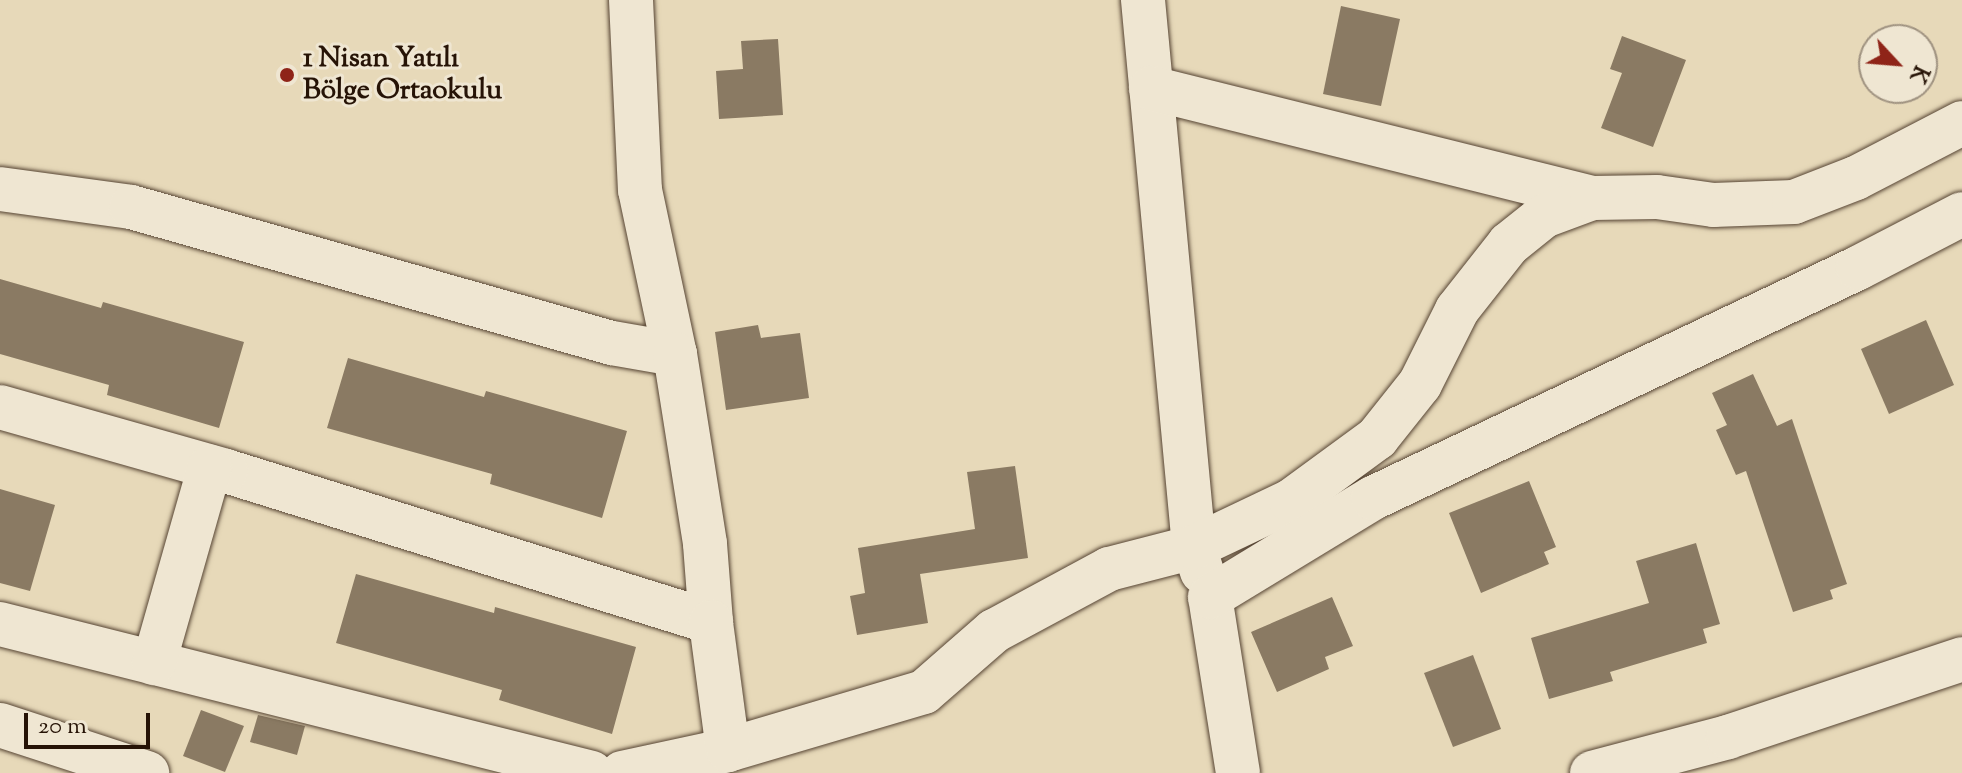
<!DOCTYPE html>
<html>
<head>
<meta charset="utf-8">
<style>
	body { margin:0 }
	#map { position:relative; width:1962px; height:773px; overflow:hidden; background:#e7d9b9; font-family:"Sorts Mill Goudy",serif }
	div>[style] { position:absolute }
	.building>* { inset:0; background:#8a7a63 }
	.roads { filter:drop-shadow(0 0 2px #564433) drop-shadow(0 0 2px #564433) }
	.minor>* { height:44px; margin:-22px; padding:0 22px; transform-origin:22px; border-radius:22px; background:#efe6d2 }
	.dots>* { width:22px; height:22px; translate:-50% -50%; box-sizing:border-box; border:4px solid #efe6d2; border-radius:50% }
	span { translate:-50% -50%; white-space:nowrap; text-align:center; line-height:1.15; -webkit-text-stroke:6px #efe6d2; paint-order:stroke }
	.poi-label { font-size:28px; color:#261306; font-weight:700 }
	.left { translate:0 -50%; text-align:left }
	.north { position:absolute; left:1858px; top:24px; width:80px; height:80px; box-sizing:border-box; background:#efe6d2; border:2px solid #9f9280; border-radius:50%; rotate:116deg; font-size:22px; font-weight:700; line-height:32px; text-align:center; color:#261306 }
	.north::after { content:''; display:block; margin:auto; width:28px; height:36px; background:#8f2418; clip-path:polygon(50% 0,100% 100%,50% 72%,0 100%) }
	.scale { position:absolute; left:24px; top:713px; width:126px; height:36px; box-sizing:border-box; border:4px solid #261306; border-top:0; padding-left:10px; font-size:24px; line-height:28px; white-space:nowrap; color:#261306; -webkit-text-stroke:6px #efe6d2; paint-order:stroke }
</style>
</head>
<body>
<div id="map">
	<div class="building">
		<div style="clip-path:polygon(1341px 6px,1400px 19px,1381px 106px,1323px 94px)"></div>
		<div style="clip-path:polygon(1622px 36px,1686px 60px,1653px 147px,1601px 128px,1622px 73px,1610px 69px)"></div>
		<div style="clip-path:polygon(778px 39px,783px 115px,719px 119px,716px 71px,743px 69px,741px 41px)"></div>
		<div style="clip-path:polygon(0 279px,101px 308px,103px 302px,244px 342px,219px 428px,107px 395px,109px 385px,0 354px)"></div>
		<div style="clip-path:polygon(1926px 320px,1954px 385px,1889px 414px,1861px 349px)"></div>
		<div style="clip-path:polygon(758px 325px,761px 338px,800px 333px,809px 398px,726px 410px,715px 332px)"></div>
		<div style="clip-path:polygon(348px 358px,484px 397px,486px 391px,627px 431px,602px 518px,490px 484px,492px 474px,327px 428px)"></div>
		<div style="clip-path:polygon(1753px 374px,1777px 426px,1792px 419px,1847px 584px,1830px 590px,1833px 599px,1793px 612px,1746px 471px,1736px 475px,1716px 430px,1727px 425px,1712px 393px)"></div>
		<div style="clip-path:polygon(1015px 466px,1028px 558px,920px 574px,928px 623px,857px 635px,850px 596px,865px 593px,858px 548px,975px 529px,967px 472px)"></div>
		<div style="clip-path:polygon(1529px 481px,1556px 547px,1544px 552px,1549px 564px,1481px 593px,1449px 513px)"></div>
		<div style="clip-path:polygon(0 489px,55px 505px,30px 591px,0 583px)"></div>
		<div style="clip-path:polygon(1696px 543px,1720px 624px,1703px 629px,1707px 643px,1610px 672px,1613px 681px,1549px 699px,1531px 638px,1649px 603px,1636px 561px)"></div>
		<div style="clip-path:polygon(356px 574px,494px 613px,495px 607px,636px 647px,612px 734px,499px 700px,502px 690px,336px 643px)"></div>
		<div style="clip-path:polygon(1332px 597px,1353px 646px,1325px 657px,1329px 669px,1277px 692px,1251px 632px)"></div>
		<div style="clip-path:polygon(1473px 655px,1501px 729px,1453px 747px,1424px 673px)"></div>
		<div style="clip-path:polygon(201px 710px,244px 726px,225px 772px,183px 756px)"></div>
		<div style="clip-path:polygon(258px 715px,305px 726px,297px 755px,250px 742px)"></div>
	</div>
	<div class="roads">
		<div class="minor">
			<div style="left:631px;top:0;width:190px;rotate:87.3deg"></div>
			<div style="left:640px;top:190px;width:168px;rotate:78deg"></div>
			<div style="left:1143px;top:0;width:549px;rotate:84.67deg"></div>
			<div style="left:1194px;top:547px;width:26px;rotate:72deg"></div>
			<div style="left:1151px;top:88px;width:455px;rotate:14deg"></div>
			<div style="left:0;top:189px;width:132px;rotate:7.8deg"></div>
			<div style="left:131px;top:207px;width:500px;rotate:15.8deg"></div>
			<div style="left:612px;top:343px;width:64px;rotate:9.9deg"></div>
			<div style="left:675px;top:354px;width:192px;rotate:81deg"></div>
			<div style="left:705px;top:544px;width:78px;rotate:85.6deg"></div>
			<div style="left:711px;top:622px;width:508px;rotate:-162.71deg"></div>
			<div style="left:226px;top:471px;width:235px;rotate:-164.2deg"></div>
			<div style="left:0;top:624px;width:610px;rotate:14.13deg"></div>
			<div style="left:154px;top:663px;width:204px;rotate:-74.1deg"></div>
			<div style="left:0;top:725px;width:155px;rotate:18.1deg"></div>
			<div style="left:728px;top:750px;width:204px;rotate:-16.5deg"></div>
			<div style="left:924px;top:692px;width:93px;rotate:-41.1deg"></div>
			<div style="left:994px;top:631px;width:131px;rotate:-28.3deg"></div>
			<div style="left:1109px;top:569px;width:88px;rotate:-14.5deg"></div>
			<div style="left:1194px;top:547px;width:107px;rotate:-25.4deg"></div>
			<div style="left:1291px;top:501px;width:107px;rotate:-36.2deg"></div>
			<div style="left:1377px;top:438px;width:69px;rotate:-51.5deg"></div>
			<div style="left:1420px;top:384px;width:83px;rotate:-63.4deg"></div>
			<div style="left:1457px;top:310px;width:84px;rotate:-51.8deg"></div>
			<div style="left:1509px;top:244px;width:45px;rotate:-38.7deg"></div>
			<div style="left:1544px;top:216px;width:51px;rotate:-20.6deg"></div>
			<div style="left:1592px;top:198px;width:65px;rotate:-0.9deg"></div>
			<div style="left:1657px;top:197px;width:57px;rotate:8.1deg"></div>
			<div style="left:1713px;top:205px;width:81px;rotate:-2.1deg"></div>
			<div style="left:1794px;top:202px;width:66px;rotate:-21.2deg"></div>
			<div style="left:1856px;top:178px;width:119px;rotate:-27.4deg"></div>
			<div style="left:622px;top:773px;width:108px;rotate:-12.2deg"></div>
			<div style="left:728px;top:750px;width:129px;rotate:-97.6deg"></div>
			<div style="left:1238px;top:773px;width:178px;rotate:-99deg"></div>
			<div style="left:1210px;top:597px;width:191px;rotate:-31.3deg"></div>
			<div style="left:1373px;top:498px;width:537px;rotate:-25.37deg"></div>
			<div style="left:1858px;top:268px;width:117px;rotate:-27.4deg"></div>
			<div style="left:1592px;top:773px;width:141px;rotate:-14.8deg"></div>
			<div style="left:1728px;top:737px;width:247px;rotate:-18.4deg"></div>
		</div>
	</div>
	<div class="dots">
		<div style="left:287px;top:75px;background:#8f2418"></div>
	</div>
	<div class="poi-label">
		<span class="left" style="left:303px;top:75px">1 Nisan Yatılı<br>Bölge Ortaokulu</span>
	</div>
	<div class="north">K</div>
	<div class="scale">20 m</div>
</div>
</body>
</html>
